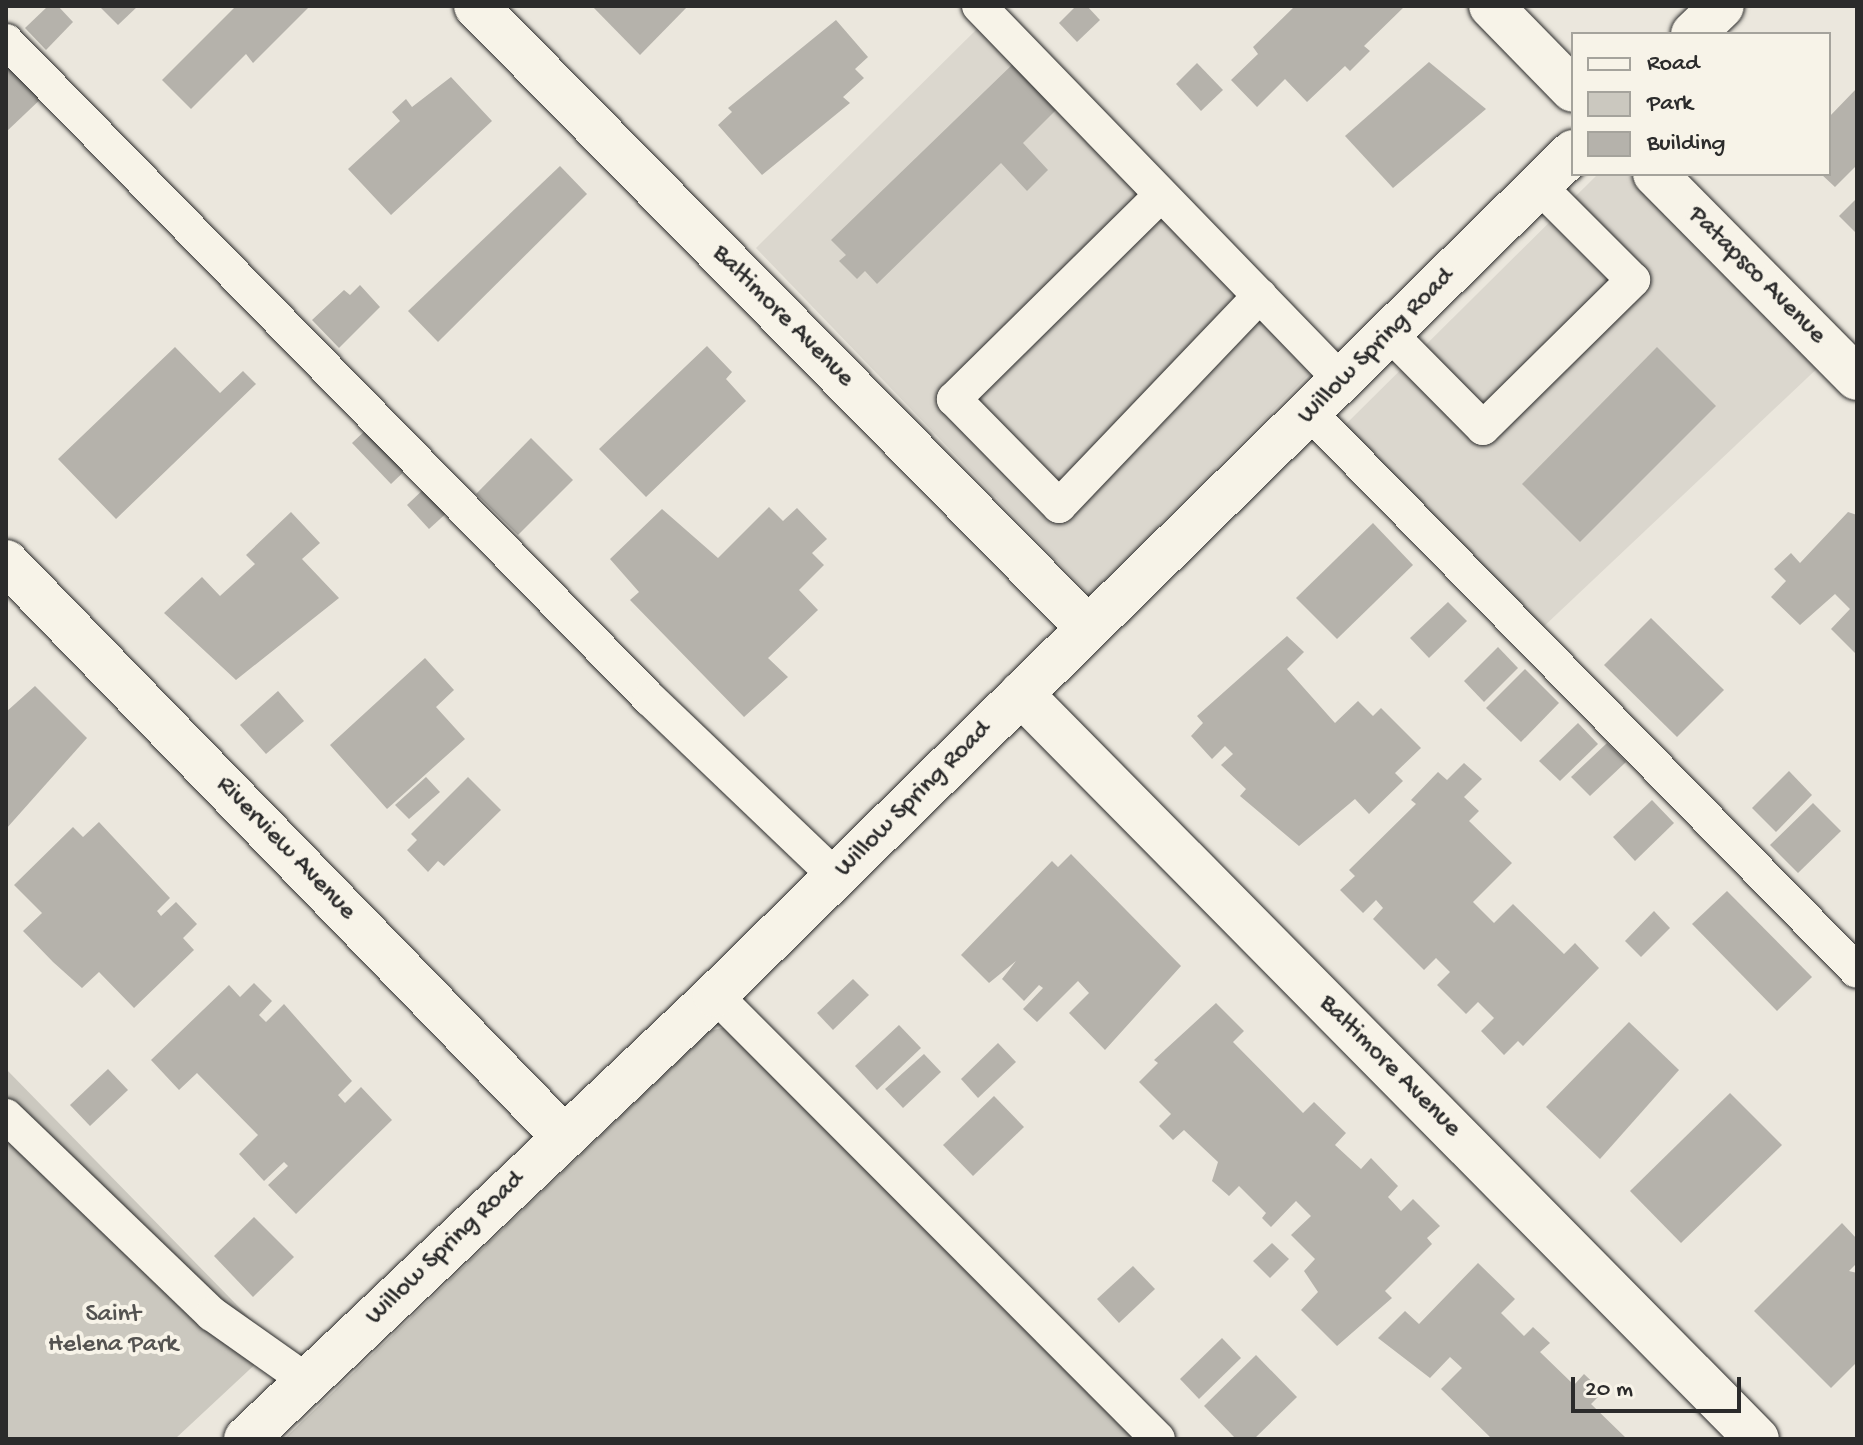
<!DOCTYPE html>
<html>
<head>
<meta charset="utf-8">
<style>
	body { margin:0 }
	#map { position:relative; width:1863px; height:1445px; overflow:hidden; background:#ebe7dd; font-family:"Gochi Hand",sans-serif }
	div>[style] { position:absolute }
	.built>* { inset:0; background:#dbd7ce }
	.green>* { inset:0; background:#cbc8bf }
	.building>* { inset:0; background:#b5b2ab }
	.roads { filter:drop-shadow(0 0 2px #2b2b2b) drop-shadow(0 0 2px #2b2b2b) }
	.lane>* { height:34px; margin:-17px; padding:0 17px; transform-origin:17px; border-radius:17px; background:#f7f3e8 }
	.street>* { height:44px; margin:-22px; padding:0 22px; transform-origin:22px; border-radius:22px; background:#f7f3e8 }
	span { translate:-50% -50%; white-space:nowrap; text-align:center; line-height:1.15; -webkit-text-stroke:8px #f7f3e8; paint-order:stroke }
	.street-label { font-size:26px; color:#2b2b2b }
	.park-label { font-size:26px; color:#535250 }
	.frame { position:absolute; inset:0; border:8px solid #2b2b2b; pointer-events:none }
	.legend { position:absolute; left:1571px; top:32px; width:260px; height:144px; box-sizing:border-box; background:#f7f3e8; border:2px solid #a5a39c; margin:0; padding:10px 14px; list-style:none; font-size:24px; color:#2b2b2b }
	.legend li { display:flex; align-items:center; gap:16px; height:40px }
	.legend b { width:40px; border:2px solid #a5a39c }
	.scale { position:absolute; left:1571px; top:1377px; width:170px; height:36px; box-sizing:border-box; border:4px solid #2b2b2b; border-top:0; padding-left:10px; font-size:24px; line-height:28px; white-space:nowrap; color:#2b2b2b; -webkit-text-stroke:6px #f7f3e8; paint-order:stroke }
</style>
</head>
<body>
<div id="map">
	<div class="built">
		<div style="clip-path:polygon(984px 22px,1318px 365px,1090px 595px,756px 248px)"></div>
		<div style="clip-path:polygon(1598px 174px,1639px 174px,1824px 362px,1540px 630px,1345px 425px)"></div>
	</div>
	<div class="green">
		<div style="clip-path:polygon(725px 1027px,1139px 1439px,284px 1439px,710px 1031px)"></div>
		<div style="clip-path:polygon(6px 1069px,276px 1345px,175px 1439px,6px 1439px)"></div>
	</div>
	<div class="building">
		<div style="clip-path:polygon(48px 6px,58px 6px,73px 22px,46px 50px,25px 28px)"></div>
		<div style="clip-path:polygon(99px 6px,138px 6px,118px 25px)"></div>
		<div style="clip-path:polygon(236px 6px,310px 6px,253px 63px,246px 54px,191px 109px,162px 80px)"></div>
		<div style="clip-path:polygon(592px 6px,688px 6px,640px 55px)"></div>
		<div style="clip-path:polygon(1076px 6px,1087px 6px,1100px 20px,1077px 42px,1059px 23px)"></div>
		<div style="clip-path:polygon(1295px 6px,1405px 6px,1364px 46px,1370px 51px,1350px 71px,1345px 66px,1307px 102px,1285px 79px,1257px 107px,1231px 80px,1258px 54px,1253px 47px)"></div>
		<div style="clip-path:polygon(836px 20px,868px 57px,855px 69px,864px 78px,843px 97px,850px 103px,762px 175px,718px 125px,732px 112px,728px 108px)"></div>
		<div style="clip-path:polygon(6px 53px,46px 94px,6px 132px)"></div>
		<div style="clip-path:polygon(1016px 61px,1060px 106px,1023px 143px,1048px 170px,1027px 191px,1001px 163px,877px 284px,865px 271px,857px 279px,839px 261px,846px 255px,831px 240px)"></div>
		<div style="clip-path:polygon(1429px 62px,1486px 109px,1393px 188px,1345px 136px)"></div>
		<div style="clip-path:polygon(1197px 63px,1223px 90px,1201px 111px,1176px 84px)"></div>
		<div style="clip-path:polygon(451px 77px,492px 121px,391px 215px,348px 169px,400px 121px,392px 112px,406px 99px,412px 107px)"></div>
		<div style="clip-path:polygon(1857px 88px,1857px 165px,1835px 187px,1821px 174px,1829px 174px,1829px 117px)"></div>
		<div style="clip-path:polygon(560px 166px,587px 194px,438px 342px,408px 311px)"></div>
		<div style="clip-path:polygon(1857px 198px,1857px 234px,1839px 216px)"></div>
		<div style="clip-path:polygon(360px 285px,380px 307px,339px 348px,312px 320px,344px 290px,350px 295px)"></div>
		<div style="clip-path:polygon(707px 346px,732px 372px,726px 379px,746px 401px,646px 497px,599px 449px)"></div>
		<div style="clip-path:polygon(175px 347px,220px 393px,243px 371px,256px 384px,116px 519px,58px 459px)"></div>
		<div style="clip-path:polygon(1657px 347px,1716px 406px,1580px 542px,1522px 484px)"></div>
		<div style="clip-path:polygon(368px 428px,411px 465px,391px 484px,352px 443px)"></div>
		<div style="clip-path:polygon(531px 438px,573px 480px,518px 535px,476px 494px)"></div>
		<div style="clip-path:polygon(428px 485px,451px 509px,429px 529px,407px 505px)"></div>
		<div style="clip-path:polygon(769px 507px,783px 521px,797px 508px,827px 539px,812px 553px,824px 565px,799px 590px,818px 610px,768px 658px,788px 677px,744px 717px,630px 600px,639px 592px,610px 559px,662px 509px,718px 558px)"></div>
		<div style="clip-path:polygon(291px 512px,320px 543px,302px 559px,339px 598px,236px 680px,164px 613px,202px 577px,220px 596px,255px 564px,246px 555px)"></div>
		<div style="clip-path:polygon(1848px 512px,1857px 515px,1857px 655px,1831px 629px,1850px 609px,1835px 594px,1800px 625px,1771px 597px,1786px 581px,1774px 569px,1791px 553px,1800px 563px)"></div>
		<div style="clip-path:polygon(1373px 523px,1413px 565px,1337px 639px,1296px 598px)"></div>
		<div style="clip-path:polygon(1448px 602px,1467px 621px,1429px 658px,1410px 638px)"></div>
		<div style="clip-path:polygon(1651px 618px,1724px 690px,1677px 737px,1604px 665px)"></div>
		<div style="clip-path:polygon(1287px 636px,1304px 652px,1287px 669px,1335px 723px,1358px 701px,1373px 716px,1381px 708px,1421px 748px,1395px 773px,1403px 781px,1369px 814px,1355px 799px,1299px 846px,1240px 796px,1246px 789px,1221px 765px,1233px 754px,1225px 746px,1212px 759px,1191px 736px,1203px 723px,1197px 716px)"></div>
		<div style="clip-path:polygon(1498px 647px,1518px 668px,1484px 702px,1464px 681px)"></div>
		<div style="clip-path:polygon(425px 658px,454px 690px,436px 707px,465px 739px,387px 809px,330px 745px)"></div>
		<div style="clip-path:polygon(1525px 669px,1559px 703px,1521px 742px,1486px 708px)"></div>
		<div style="clip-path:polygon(35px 686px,87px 738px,6px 829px,6px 712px)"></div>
		<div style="clip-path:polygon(278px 691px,304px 721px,266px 754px,240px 725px)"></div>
		<div style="clip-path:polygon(1578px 723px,1598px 744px,1560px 781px,1539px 761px)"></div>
		<div style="clip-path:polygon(1607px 743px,1626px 762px,1590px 796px,1571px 777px)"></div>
		<div style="clip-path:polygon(1464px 763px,1482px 779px,1464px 797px,1479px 811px,1469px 821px,1512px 863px,1473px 902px,1494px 923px,1513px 904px,1564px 954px,1575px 943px,1599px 968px,1523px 1046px,1518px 1041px,1504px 1055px,1481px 1031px,1494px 1018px,1478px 1002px,1466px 1014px,1437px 985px,1450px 972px,1436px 958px,1424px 970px,1373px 919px,1383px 908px,1376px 900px,1363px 913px,1340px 890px,1355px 876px,1349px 870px,1416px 804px,1411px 800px,1438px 772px,1447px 780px)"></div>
		<div style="clip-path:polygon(1789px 771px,1812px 795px,1776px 832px,1752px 808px)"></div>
		<div style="clip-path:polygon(426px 777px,440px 792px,409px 819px,395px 805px)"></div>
		<div style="clip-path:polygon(468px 777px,501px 810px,444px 866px,438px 861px,428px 872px,407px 850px,417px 840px,411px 834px)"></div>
		<div style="clip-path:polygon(1652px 800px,1674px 823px,1635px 861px,1613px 837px)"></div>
		<div style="clip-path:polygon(1813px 803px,1841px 831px,1798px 873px,1770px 845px)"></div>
		<div style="clip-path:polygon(99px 822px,170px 898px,157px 911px,161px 916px,176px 902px,197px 924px,183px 938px,194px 950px,134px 1008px,99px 972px,82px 988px,53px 962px,23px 931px,42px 913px,14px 885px,73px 827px,83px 837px)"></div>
		<div style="clip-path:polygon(1071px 854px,1181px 966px,1105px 1050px,1069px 1013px,1089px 993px,1078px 981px,1037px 1022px,1023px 1009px,1043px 988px,1039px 985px,1024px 1001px,1002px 979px,1016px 961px,989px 983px,961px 955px,1052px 861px,1058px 867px)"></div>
		<div style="clip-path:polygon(1727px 891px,1812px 977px,1777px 1011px,1692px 924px)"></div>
		<div style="clip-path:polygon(1654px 911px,1670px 928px,1641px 957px,1625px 941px)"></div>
		<div style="clip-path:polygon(853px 979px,869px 995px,833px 1030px,817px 1013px)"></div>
		<div style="clip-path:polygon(254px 983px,272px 1001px,259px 1015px,266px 1022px,284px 1004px,352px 1081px,338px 1095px,345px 1103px,361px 1087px,392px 1120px,296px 1214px,268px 1185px,288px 1166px,284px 1162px,264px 1181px,239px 1154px,258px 1135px,197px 1073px,179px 1090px,151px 1060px,229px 985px,240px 997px)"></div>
		<div style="clip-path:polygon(1216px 1003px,1244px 1031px,1233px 1042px,1303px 1113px,1314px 1102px,1346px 1133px,1335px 1145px,1361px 1169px,1371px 1158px,1398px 1186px,1388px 1197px,1401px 1211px,1413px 1199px,1440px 1226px,1427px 1238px,1432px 1244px,1385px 1291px,1392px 1298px,1337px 1346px,1301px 1310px,1318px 1292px,1304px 1271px,1315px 1259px,1291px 1235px,1311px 1216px,1296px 1201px,1271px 1227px,1262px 1218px,1266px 1213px,1239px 1186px,1229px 1196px,1212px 1181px,1218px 1162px,1184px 1130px,1173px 1140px,1159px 1126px,1171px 1114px,1139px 1082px,1158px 1063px,1154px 1060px)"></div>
		<div style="clip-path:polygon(1629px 1022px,1679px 1070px,1600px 1159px,1546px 1107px)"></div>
		<div style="clip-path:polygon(899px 1025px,921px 1048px,877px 1090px,855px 1066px)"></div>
		<div style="clip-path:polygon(998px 1043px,1016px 1062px,978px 1098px,961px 1079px)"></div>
		<div style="clip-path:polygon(924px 1054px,941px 1072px,903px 1108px,885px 1089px)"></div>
		<div style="clip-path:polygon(108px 1069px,128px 1090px,90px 1126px,70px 1105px)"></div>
		<div style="clip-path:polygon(1730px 1093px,1782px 1145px,1681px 1243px,1630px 1191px)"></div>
		<div style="clip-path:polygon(994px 1096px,1024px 1127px,973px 1176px,943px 1145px)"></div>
		<div style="clip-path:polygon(254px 1217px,294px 1257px,253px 1297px,214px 1256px)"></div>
		<div style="clip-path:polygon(1842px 1223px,1857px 1239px,1857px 1263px,1849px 1271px,1857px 1273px,1857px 1362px,1831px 1388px,1754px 1311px)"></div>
		<div style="clip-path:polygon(1272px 1243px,1289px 1259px,1270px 1278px,1253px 1261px)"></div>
		<div style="clip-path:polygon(1478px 1263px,1515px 1299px,1501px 1313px,1524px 1336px,1533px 1327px,1550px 1343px,1540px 1352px,1574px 1385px,1584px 1374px,1603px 1392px,1591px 1404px,1627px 1439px,1492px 1439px,1441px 1389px,1462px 1368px,1450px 1357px,1430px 1378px,1378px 1338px,1405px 1311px,1419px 1324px)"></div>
		<div style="clip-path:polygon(1133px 1266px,1155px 1289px,1119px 1323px,1097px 1299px)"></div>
		<div style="clip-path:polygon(1222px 1338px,1241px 1358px,1199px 1399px,1180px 1379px)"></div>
		<div style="clip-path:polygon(1256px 1355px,1297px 1397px,1254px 1439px,1236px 1439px,1204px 1406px)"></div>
	</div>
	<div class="roads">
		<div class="lane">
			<div style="left:979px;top:6px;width:522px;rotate:45.93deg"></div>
			<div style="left:6px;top:41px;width:921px;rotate:45.62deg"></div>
			<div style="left:650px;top:699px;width:257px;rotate:43.7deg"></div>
			<div style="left:1161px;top:195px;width:291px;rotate:135.4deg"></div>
			<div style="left:954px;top:399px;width:150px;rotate:45.5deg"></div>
			<div style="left:1059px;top:506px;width:291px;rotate:-46.3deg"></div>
			<div style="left:1390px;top:334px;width:132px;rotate:45.3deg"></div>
			<div style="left:1483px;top:428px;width:211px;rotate:-44.6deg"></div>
			<div style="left:1633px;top:280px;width:133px;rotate:-135deg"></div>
			<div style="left:1310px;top:413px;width:781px;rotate:45.57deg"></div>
			<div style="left:715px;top:995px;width:627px;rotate:45.06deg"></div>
			<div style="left:6px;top:1116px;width:286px;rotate:43.9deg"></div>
			<div style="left:212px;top:1314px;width:116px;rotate:35.2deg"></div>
		</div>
		<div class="street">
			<div style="left:476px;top:6px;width:873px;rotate:45.46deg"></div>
			<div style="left:1491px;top:6px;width:117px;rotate:45.7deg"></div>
			<div style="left:1693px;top:34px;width:40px;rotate:-44deg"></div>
			<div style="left:1655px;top:174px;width:287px;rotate:45.3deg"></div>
			<div style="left:6px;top:562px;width:801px;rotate:45.86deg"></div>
			<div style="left:1021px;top:694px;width:1047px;rotate:45.35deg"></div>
			<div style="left:246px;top:1439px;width:646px;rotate:-43.43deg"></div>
			<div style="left:715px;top:995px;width:1203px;rotate:-44.49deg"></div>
		</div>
	</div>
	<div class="street-label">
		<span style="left:1756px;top:276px;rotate:45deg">Patapsco Avenue</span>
		<span style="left:782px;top:317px;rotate:45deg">Baltimore Avenue</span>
		<span style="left:1377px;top:347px;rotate:-45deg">Willow Spring Road</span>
		<span style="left:914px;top:800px;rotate:-45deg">Willow Spring Road</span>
		<span style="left:285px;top:849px;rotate:46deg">Riverview Avenue</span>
		<span style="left:1389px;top:1067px;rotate:45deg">Baltimore Avenue</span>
		<span style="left:446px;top:1249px;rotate:-44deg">Willow Spring Road</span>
	</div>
	<div class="park-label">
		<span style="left:113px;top:1331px">Saint<br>Helena Park</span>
	</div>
	<div class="frame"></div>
	<ul class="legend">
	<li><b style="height:10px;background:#f7f3e8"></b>Road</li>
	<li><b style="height:22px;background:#cbc8bf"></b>Park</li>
	<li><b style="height:22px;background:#b5b2ab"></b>Building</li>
	</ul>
	<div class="scale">20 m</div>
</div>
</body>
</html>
